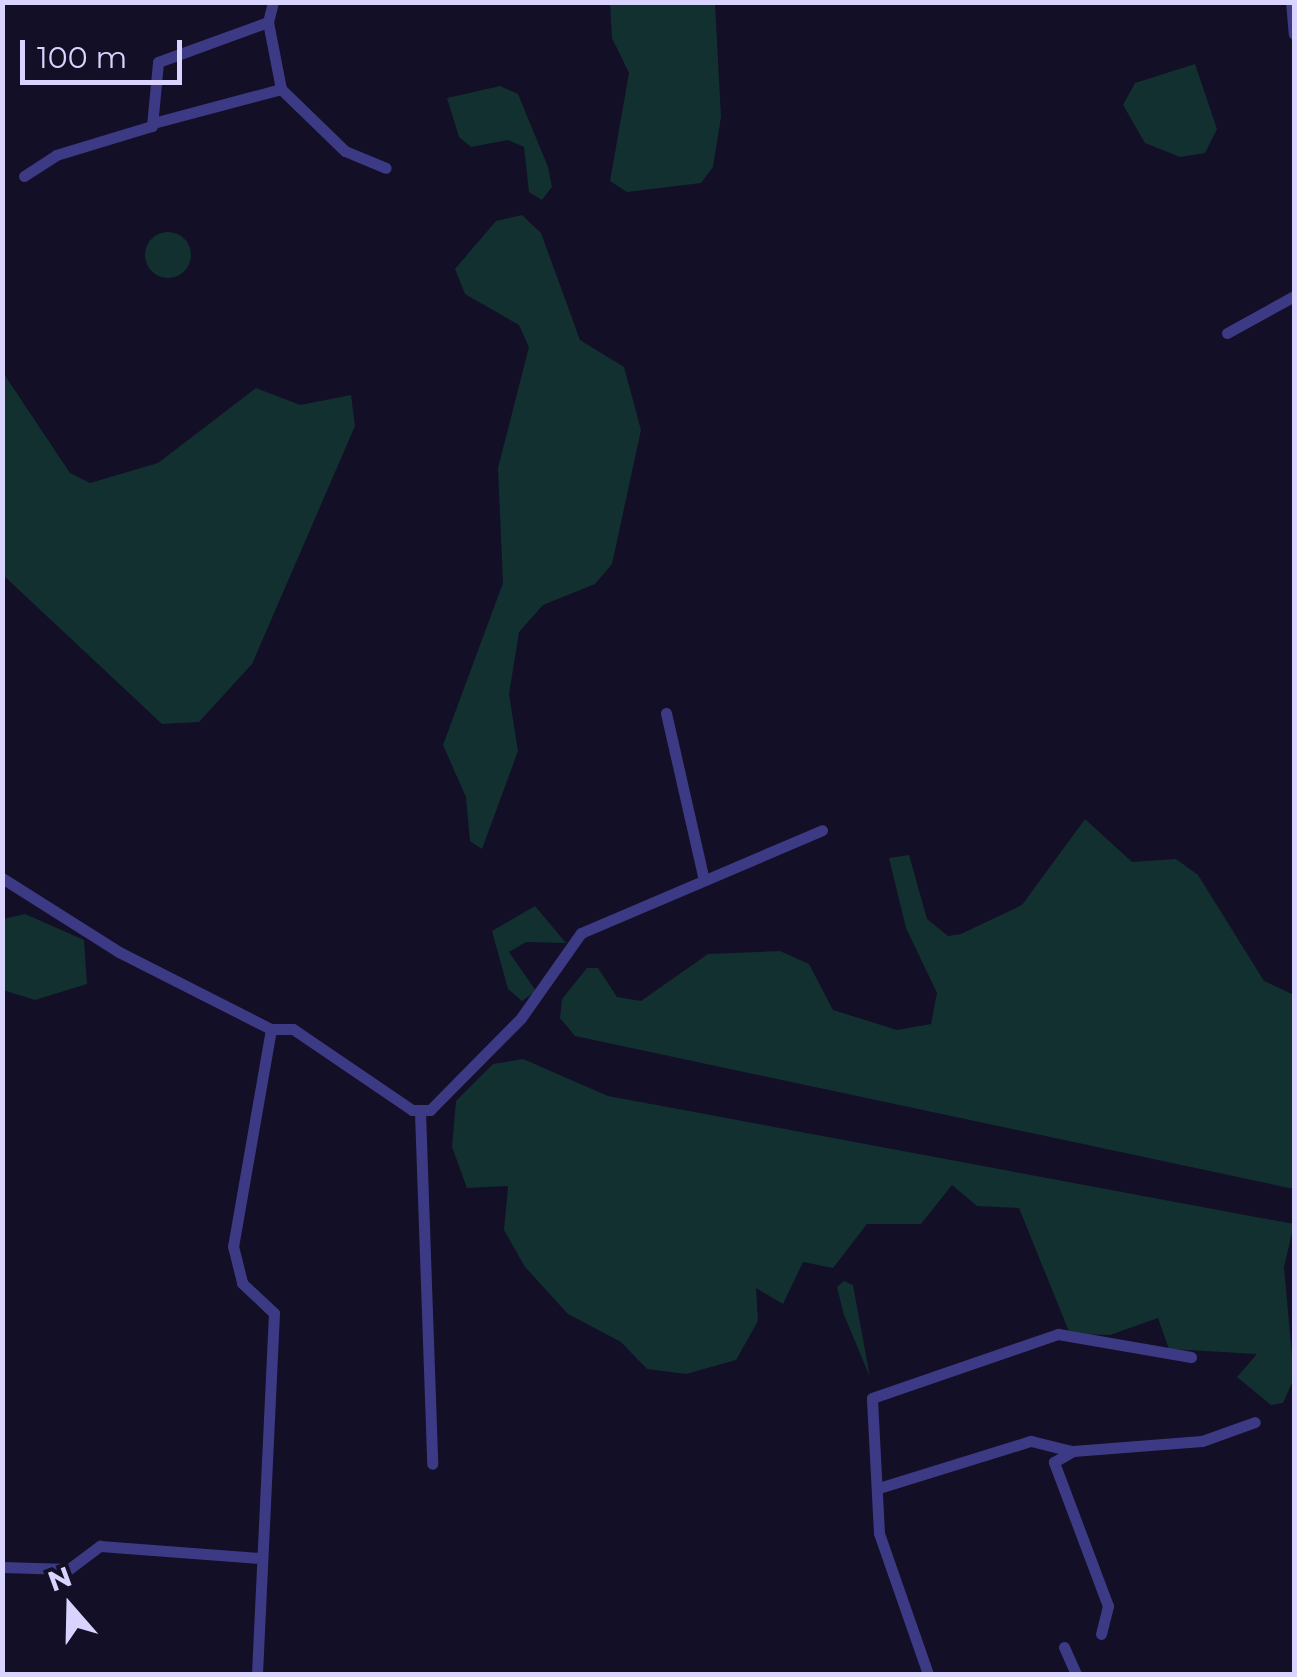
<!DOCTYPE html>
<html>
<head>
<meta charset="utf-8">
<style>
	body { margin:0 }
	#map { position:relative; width:1297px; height:1677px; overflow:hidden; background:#130f26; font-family:Montserrat,sans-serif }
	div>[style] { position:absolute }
	.green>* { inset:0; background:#12302f }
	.round { border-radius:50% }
	.minor>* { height:11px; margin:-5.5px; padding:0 5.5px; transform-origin:5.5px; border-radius:5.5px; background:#3d3a85 }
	span { translate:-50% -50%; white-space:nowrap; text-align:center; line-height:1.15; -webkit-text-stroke:10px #130f26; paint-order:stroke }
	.frame { position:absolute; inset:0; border:5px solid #d9d4ff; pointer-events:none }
	.north { position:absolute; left:20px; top:1557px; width:100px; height:100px; -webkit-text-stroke:8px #130f26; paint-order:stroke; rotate:340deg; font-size:28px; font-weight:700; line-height:40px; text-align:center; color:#d9d4ff }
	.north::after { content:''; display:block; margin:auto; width:35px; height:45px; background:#d9d4ff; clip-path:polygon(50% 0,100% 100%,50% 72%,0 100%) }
	.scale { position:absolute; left:20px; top:40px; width:162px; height:45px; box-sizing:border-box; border:5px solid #d9d4ff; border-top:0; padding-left:12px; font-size:30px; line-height:35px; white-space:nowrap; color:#d9d4ff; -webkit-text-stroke:8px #130f26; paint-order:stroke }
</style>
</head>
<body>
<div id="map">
	<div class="green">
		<div style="clip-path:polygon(610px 3px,715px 3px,721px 117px,713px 167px,701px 183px,627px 192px,610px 181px,629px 73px,612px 38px)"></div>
		<div style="clip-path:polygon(1195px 64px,1217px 129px,1205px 153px,1180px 157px,1145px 143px,1123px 105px,1135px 83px)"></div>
		<div style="clip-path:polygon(500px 86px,518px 94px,548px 167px,552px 187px,542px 200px,529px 192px,524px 147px,508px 140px,471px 147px,459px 137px,447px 98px)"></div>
		<div style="clip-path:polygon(522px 215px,541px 233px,580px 340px,624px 367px,641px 430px,612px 564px,595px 584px,543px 605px,519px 632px,509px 694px,518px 751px,482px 849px,470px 841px,466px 797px,443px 745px,503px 583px,498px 468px,529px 347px,519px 325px,465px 294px,455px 269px,496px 221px)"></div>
		<div class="round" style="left:145px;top:232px;width:46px;height:46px"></div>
		<div style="clip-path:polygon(2px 371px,70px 473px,90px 483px,158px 463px,256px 388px,300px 405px,351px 395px,355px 426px,252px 664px,199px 722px,162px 724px,3px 575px)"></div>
		<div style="clip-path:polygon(1085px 819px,1132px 862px,1176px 859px,1198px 875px,1264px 981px,1294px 995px,1294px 1189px,575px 1036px,560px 1018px,562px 999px,587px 968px,598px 968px,617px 997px,641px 1001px,708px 954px,780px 951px,809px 964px,833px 1010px,897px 1030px,931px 1024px,937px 993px,906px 928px,889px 858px,909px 855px,927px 919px,948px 936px,961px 934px,1022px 905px)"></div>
		<div style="clip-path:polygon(535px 906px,566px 943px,526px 942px,509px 952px,536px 991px,522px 1001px,508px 989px,492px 931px)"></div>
		<div style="clip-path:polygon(25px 914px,84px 940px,87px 984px,35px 1000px,3px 990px,3px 919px)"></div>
		<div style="clip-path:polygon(523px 1059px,608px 1096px,1294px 1224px,1284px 1267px,1294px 1378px,1283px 1403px,1271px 1405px,1237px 1377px,1257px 1354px,1169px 1349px,1158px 1318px,1110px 1335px,1070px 1334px,1019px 1208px,977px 1206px,952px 1185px,921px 1224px,867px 1224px,833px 1268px,803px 1262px,783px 1304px,756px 1288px,758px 1321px,736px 1360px,686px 1374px,647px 1369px,621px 1342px,568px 1314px,525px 1267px,504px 1230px,508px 1186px,467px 1188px,452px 1147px,456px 1101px,493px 1064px)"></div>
		<div style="clip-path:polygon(844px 1281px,853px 1285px,870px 1377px,844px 1315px,837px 1287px)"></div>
	</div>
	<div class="minor">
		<div style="left:1291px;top:2px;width:32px;rotate:85deg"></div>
		<div style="left:268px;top:22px;width:68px;rotate:79deg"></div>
		<div style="left:281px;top:89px;width:89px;rotate:44.1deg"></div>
		<div style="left:345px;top:151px;width:44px;rotate:22.5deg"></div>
		<div style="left:157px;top:122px;width:128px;rotate:-14.9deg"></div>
		<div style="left:24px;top:176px;width:38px;rotate:-33deg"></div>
		<div style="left:56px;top:155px;width:100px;rotate:-16.8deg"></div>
		<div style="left:152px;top:126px;width:64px;rotate:-84.6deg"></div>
		<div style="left:158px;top:62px;width:117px;rotate:-20deg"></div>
		<div style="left:268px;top:22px;width:21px;rotate:-76deg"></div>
		<div style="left:1227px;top:333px;width:77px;rotate:-28.9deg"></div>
		<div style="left:666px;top:713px;width:171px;rotate:77.2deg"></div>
		<div style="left:2px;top:878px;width:138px;rotate:32.3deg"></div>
		<div style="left:119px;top:952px;width:170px;rotate:26.9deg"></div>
		<div style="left:271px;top:1029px;width:220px;rotate:99.9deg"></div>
		<div style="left:233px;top:1246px;width:38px;rotate:76deg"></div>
		<div style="left:242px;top:1283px;width:44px;rotate:43.2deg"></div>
		<div style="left:274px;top:1313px;width:361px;rotate:92.7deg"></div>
		<div style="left:271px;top:1029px;width:22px"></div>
		<div style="left:293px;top:1029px;width:144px;rotate:34.2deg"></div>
		<div style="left:412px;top:1110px;width:18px"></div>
		<div style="left:430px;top:1110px;width:129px;rotate:-45.3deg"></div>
		<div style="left:521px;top:1018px;width:104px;rotate:-54.8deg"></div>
		<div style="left:581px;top:933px;width:262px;rotate:-23.1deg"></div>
		<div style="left:420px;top:1112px;width:352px;rotate:88deg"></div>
		<div style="left:882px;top:1487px;width:156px;rotate:-17.2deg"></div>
		<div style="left:1031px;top:1441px;width:41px;rotate:14deg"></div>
		<div style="left:2px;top:1567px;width:67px;rotate:1.7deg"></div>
		<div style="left:69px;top:1569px;width:39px;rotate:-37deg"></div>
		<div style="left:100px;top:1546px;width:161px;rotate:4.3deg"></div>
		<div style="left:1101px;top:1634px;width:29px;rotate:-76deg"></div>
		<div style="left:1108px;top:1606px;width:154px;rotate:-110.6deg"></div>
		<div style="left:1054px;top:1462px;width:22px;rotate:-30deg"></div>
		<div style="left:1073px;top:1451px;width:129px;rotate:-4.4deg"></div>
		<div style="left:1202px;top:1441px;width:56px;rotate:-19.7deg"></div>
		<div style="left:1064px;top:1647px;width:30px;rotate:66deg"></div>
		<div style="left:928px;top:1674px;width:149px;rotate:-109.2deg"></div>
		<div style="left:879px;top:1533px;width:135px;rotate:-93deg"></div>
		<div style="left:872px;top:1398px;width:197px;rotate:-19deg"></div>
		<div style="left:1058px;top:1334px;width:135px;rotate:9.8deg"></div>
	</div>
	<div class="frame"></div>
	<div class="north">N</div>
	<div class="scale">100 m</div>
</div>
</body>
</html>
